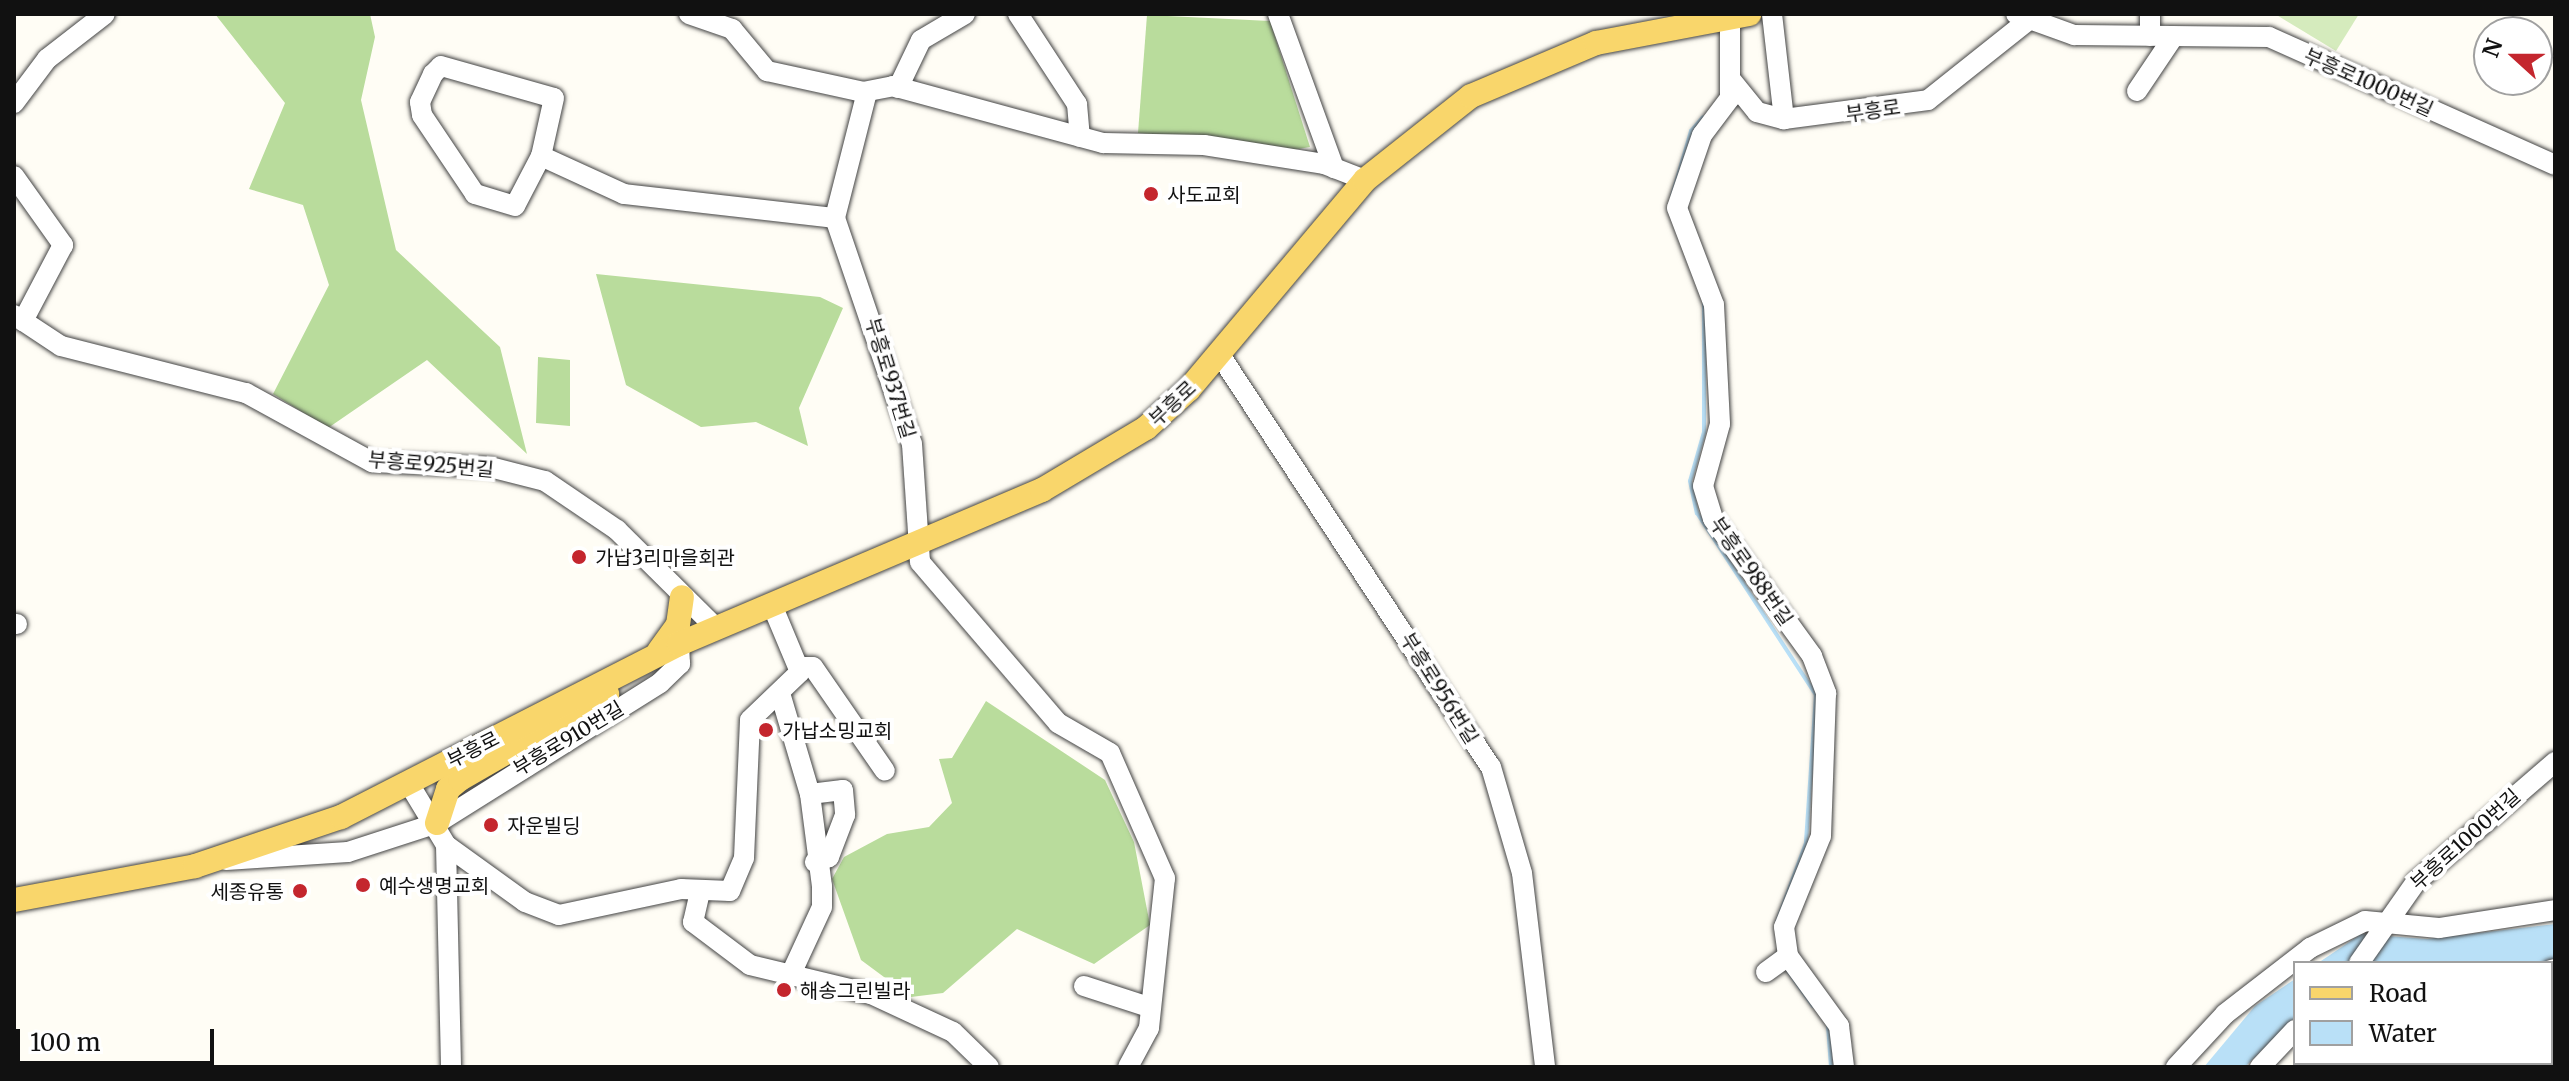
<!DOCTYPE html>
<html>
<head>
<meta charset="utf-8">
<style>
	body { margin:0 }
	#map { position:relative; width:2569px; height:1081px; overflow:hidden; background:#fffdf5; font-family:Merriweather,"Noto Sans KR",serif }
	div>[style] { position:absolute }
	.green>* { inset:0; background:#d5ebbd }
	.forest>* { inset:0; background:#b9dc9c }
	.water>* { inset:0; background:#b9e0f7 }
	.stream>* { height:4px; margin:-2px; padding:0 2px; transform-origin:2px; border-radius:2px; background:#b9e0f7 }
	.roads { filter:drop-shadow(0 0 2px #444) drop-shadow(0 0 2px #444) }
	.minor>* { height:20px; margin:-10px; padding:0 10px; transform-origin:10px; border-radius:10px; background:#fff }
	.major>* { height:24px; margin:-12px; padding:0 12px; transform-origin:12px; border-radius:12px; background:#f9d66b }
	.dots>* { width:22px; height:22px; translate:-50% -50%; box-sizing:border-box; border:4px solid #fff; border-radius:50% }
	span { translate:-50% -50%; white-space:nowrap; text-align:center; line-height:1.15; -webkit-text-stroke:8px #fff; paint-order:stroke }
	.street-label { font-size:20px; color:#111 }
	.poi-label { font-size:20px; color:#111 }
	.left { translate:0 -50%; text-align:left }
	.right { translate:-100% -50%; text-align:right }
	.frame { position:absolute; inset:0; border:16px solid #111; pointer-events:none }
	.legend { position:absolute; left:2293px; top:961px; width:260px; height:104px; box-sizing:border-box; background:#fff; border:2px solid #a0a0a0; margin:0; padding:10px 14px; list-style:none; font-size:24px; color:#111 }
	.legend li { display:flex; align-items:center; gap:16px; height:40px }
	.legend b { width:40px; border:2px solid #a0a0a0 }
	.north { position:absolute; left:2473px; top:16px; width:80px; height:80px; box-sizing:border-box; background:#fff; border:2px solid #a0a0a0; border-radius:50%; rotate:291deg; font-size:22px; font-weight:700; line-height:32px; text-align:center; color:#111 }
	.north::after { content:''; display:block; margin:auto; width:28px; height:36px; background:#c4262e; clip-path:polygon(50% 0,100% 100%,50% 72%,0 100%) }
	.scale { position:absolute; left:16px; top:1029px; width:198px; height:36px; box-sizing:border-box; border:4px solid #111; border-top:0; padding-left:10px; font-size:24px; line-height:28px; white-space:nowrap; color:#111; -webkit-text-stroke:6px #fff; paint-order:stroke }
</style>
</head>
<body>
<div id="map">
	<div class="green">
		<div style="clip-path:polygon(2275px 14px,2359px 14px,2336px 51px)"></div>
	</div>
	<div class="forest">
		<div style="clip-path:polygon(215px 14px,370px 14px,375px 37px,361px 100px,396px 250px,500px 347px,527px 454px,427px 360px,328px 428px,273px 394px,329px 285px,303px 205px,249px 189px,285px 103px)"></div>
		<div style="clip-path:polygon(1147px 15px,1270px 21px,1310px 147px,1281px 152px,1138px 133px)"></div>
		<div style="clip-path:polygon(596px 274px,820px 297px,843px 308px,799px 408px,808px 446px,756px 422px,701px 427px,626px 385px)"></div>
		<div style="clip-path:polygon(538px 357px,570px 360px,570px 426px,536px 423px)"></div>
		<div style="clip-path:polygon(986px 701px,1105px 780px,1134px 842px,1150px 925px,1094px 964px,1017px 929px,943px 993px,911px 997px,861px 960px,832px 879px,844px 857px,887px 834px,929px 827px,952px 803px,939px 759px,952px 758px)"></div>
	</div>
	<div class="water">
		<div style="clip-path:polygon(2555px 924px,2555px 959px,2539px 963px,2318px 963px,2361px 934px,2427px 939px)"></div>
		<div style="clip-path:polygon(2295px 979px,2295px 1017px,2245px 1067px,2204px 1067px,2255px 1006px)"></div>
	</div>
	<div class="stream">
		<div style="left:1672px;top:196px;width:68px;rotate:-73.7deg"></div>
		<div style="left:1691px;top:131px;width:18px;rotate:-49deg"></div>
		<div style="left:1704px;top:304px;width:128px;rotate:90deg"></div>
		<div style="left:1704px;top:432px;width:51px;rotate:105.9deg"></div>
		<div style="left:1690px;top:481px;width:33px;rotate:78deg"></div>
		<div style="left:1697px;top:513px;width:217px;rotate:56.8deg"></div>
		<div style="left:1816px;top:695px;width:148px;rotate:93.9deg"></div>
		<div style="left:1806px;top:843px;width:84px;rotate:110.2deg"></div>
		<div style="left:1784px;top:965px;width:50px;rotate:54.7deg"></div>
		<div style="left:1828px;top:1026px;width:41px;rotate:85.8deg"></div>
	</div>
	<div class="roads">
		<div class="minor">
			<div style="left:689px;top:14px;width:46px;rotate:19.2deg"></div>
			<div style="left:732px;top:29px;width:55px;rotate:50.2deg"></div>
			<div style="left:767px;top:71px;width:98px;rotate:12.3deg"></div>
			<div style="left:863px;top:92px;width:31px;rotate:-11deg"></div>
			<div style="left:893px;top:86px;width:218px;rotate:15.2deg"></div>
			<div style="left:1103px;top:143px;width:101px;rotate:1.1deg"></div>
			<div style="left:1204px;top:145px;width:121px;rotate:9deg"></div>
			<div style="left:1324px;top:164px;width:44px;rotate:21.3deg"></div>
			<div style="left:1018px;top:14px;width:108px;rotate:56.8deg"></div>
			<div style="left:1077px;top:104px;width:33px;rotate:85deg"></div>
			<div style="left:1278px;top:14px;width:164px;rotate:70deg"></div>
			<div style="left:1772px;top:14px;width:106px;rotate:83.5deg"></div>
			<div style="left:1784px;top:119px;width:145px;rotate:-7.5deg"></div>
			<div style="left:1928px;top:100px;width:138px;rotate:-38.5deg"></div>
			<div style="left:2016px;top:14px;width:62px;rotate:19.9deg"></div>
			<div style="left:2074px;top:35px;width:195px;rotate:0.6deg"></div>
			<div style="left:2269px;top:37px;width:313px;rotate:24.1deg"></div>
			<div style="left:1730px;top:15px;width:83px;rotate:90deg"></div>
			<div style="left:1730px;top:98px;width:46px;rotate:127.1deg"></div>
			<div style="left:1702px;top:135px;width:77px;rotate:108.9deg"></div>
			<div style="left:1677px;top:208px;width:104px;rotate:69.1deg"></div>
			<div style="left:1714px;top:305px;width:119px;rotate:87.1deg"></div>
			<div style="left:1720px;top:424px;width:64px;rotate:105.3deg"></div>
			<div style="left:1703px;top:486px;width:34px;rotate:73deg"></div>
			<div style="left:1713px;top:519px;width:169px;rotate:54.1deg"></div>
			<div style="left:1812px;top:656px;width:40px;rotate:69deg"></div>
			<div style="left:1826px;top:693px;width:143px;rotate:92deg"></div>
			<div style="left:1821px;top:836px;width:98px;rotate:112.1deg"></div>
			<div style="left:1784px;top:927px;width:29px;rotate:82deg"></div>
			<div style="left:1788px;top:956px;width:87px;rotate:53.9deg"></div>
			<div style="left:1839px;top:1026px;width:41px;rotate:83deg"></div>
			<div style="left:2150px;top:36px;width:22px;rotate:-90deg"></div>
			<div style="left:1732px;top:81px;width:40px;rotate:51deg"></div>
			<div style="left:1757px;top:112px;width:28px;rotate:15deg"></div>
			<div style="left:898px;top:88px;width:53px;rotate:-64.4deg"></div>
			<div style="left:921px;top:40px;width:51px;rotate:-30.6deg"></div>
			<div style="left:2137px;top:91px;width:66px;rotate:-56.1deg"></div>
			<div style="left:867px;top:92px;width:130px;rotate:104.3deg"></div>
			<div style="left:835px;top:218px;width:239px;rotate:71.2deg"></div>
			<div style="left:912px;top:444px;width:118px;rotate:86.1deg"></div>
			<div style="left:920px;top:562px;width:212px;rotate:49.4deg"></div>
			<div style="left:1058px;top:723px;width:60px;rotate:30deg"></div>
			<div style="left:1110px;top:753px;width:137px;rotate:66.3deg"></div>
			<div style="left:1165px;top:878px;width:151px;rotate:96.1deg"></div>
			<div style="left:1149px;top:1028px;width:44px;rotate:118.3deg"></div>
			<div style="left:14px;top:103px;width:55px;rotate:-53.1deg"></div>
			<div style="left:47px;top:59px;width:73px;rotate:-37.8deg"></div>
			<div style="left:541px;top:156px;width:56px;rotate:117.5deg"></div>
			<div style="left:515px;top:206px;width:42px;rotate:-163.3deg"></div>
			<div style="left:475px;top:194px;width:95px;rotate:-123.9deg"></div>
			<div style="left:422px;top:115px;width:13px;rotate:-99deg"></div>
			<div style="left:420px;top:102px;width:31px;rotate:-65deg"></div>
			<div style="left:433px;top:74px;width:11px;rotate:-45deg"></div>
			<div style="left:441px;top:66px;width:117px;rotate:15.8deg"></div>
			<div style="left:554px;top:98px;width:59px;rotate:102.6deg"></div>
			<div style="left:541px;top:156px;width:91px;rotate:24.6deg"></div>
			<div style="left:624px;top:194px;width:212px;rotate:6.5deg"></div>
			<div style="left:14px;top:176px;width:85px;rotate:54.6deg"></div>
			<div style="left:63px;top:245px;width:86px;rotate:117.8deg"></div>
			<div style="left:14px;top:315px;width:56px;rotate:33.4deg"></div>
			<div style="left:61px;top:346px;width:191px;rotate:14.3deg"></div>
			<div style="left:246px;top:393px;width:144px;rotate:28.7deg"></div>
			<div style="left:372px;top:462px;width:118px;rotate:2.4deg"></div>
			<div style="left:490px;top:467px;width:57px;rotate:14.3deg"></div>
			<div style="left:545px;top:481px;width:87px;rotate:34.2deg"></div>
			<div style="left:617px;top:530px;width:139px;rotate:44.7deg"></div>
			<div style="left:1220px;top:355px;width:493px;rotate:56.7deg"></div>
			<div style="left:1491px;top:767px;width:110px;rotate:73.7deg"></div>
			<div style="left:1522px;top:873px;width:195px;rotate:83.2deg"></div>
			<div style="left:14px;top:624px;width:3px"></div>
			<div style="left:801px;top:667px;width:12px"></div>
			<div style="left:813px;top:667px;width:126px;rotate:55.3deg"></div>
			<div style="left:780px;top:693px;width:105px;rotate:73.5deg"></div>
			<div style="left:810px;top:794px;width:93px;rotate:82.6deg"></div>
			<div style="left:822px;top:886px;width:21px;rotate:90deg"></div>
			<div style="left:822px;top:907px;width:74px;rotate:114.8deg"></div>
			<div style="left:408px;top:782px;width:74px;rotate:58.9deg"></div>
			<div style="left:446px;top:845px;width:222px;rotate:88.7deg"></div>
			<div style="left:810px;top:794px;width:33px;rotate:-7deg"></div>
			<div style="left:843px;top:790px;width:25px;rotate:85deg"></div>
			<div style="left:845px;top:815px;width:45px;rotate:110.9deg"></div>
			<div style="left:829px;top:857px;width:15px;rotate:160deg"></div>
			<div style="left:446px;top:845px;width:97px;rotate:35.8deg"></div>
			<div style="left:525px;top:902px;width:36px;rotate:21deg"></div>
			<div style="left:559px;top:915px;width:125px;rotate:-12deg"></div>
			<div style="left:681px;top:889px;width:49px;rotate:2.3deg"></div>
			<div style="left:730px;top:891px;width:36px;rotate:-67deg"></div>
			<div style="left:744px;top:858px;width:138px;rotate:-87.5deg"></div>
			<div style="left:750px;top:720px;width:69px;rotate:-43.8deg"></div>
			<div style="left:800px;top:672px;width:73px;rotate:-112.7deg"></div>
			<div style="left:226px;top:860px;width:122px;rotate:-3.8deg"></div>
			<div style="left:348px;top:852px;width:94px;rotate:-18deg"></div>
			<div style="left:437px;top:823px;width:263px;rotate:-32.1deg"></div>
			<div style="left:660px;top:683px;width:28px;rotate:-44deg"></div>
			<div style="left:680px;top:664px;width:20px;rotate:-93deg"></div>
			<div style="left:700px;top:892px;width:31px;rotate:103deg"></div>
			<div style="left:693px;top:922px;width:71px;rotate:37deg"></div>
			<div style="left:750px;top:965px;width:124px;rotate:13.5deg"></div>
			<div style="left:871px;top:994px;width:90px;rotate:24.9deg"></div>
			<div style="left:953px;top:1032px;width:50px;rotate:44.2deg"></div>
			<div style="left:2359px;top:963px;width:99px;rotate:-54.9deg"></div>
			<div style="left:2416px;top:882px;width:184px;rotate:-40.8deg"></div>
			<div style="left:2551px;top:970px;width:4px;rotate:-14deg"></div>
			<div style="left:1766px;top:972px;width:27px;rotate:-36deg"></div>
			<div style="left:1084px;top:986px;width:68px;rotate:17.9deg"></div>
			<div style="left:2176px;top:1067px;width:72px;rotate:-47.2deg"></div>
			<div style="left:2225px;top:1014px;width:108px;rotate:-37.8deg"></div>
			<div style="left:2310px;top:948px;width:61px;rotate:-26.1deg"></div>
			<div style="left:2365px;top:921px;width:74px;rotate:5.4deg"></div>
			<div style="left:2439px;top:928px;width:117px;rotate:-8.8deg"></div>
			<div style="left:2260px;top:1067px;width:51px;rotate:-46.6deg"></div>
		</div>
		<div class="major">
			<div style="left:659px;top:651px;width:32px;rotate:-54deg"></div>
			<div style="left:678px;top:625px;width:28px;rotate:-82deg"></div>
			<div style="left:437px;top:823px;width:36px;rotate:-72deg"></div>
			<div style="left:448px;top:789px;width:16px;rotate:-40deg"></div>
			<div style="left:460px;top:779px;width:170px;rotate:-30deg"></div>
			<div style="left:14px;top:900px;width:184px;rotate:-10.6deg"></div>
			<div style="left:195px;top:866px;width:154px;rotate:-18.6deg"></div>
			<div style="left:341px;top:817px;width:380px;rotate:-27.1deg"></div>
			<div style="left:679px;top:644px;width:394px;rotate:-23deg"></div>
			<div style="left:1042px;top:490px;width:121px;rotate:-30.8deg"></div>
			<div style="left:1146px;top:428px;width:58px;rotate:-42.2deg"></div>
			<div style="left:1189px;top:389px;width:273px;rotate:-49.9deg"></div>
			<div style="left:1365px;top:180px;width:135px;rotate:-38.4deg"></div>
			<div style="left:1471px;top:96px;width:136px;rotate:-23deg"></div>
			<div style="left:1596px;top:43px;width:156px;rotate:-10.7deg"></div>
		</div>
	</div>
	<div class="dots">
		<div style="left:1151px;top:194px;background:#c4262e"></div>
		<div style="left:579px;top:557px;background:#c4262e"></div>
		<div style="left:766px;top:730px;background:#c4262e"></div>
		<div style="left:491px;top:825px;background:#c4262e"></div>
		<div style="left:363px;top:885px;background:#c4262e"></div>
		<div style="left:300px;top:891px;background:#c4262e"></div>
		<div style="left:784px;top:990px;background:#c4262e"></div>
	</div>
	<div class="street-label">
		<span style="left:2369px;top:82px;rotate:24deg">부흥로1000번길</span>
		<span style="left:1873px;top:110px;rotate:-8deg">부흥로</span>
		<span style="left:891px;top:378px;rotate:73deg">부흥로937번길</span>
		<span style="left:1172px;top:403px;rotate:-43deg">부흥로</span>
		<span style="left:431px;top:464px;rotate:5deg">부흥로925번길</span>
		<span style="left:1752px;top:571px;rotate:55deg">부흥로988번길</span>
		<span style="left:1440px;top:688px;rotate:58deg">부흥로956번길</span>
		<span style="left:568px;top:738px;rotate:-31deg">부흥로910번길</span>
		<span style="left:473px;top:749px;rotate:-27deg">부흥로</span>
		<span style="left:2465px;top:839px;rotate:-42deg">부흥로1000번길</span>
	</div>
	<div class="poi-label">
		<span class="left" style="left:1167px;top:194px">사도교회</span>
		<span class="left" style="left:595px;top:557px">가납3리마을회관</span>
		<span class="left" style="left:782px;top:730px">가납소밍교회</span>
		<span class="left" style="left:507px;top:825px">자운빌딩</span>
		<span class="left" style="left:379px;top:885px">예수생명교회</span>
		<span class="right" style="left:284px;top:891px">세종유통</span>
		<span class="left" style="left:800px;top:990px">해송그린빌라</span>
	</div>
	<div class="frame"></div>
	<ul class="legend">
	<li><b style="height:10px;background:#f9d66b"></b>Road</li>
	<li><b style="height:22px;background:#b9e0f7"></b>Water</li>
	</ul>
	<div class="north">N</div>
	<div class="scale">100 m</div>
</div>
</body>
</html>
